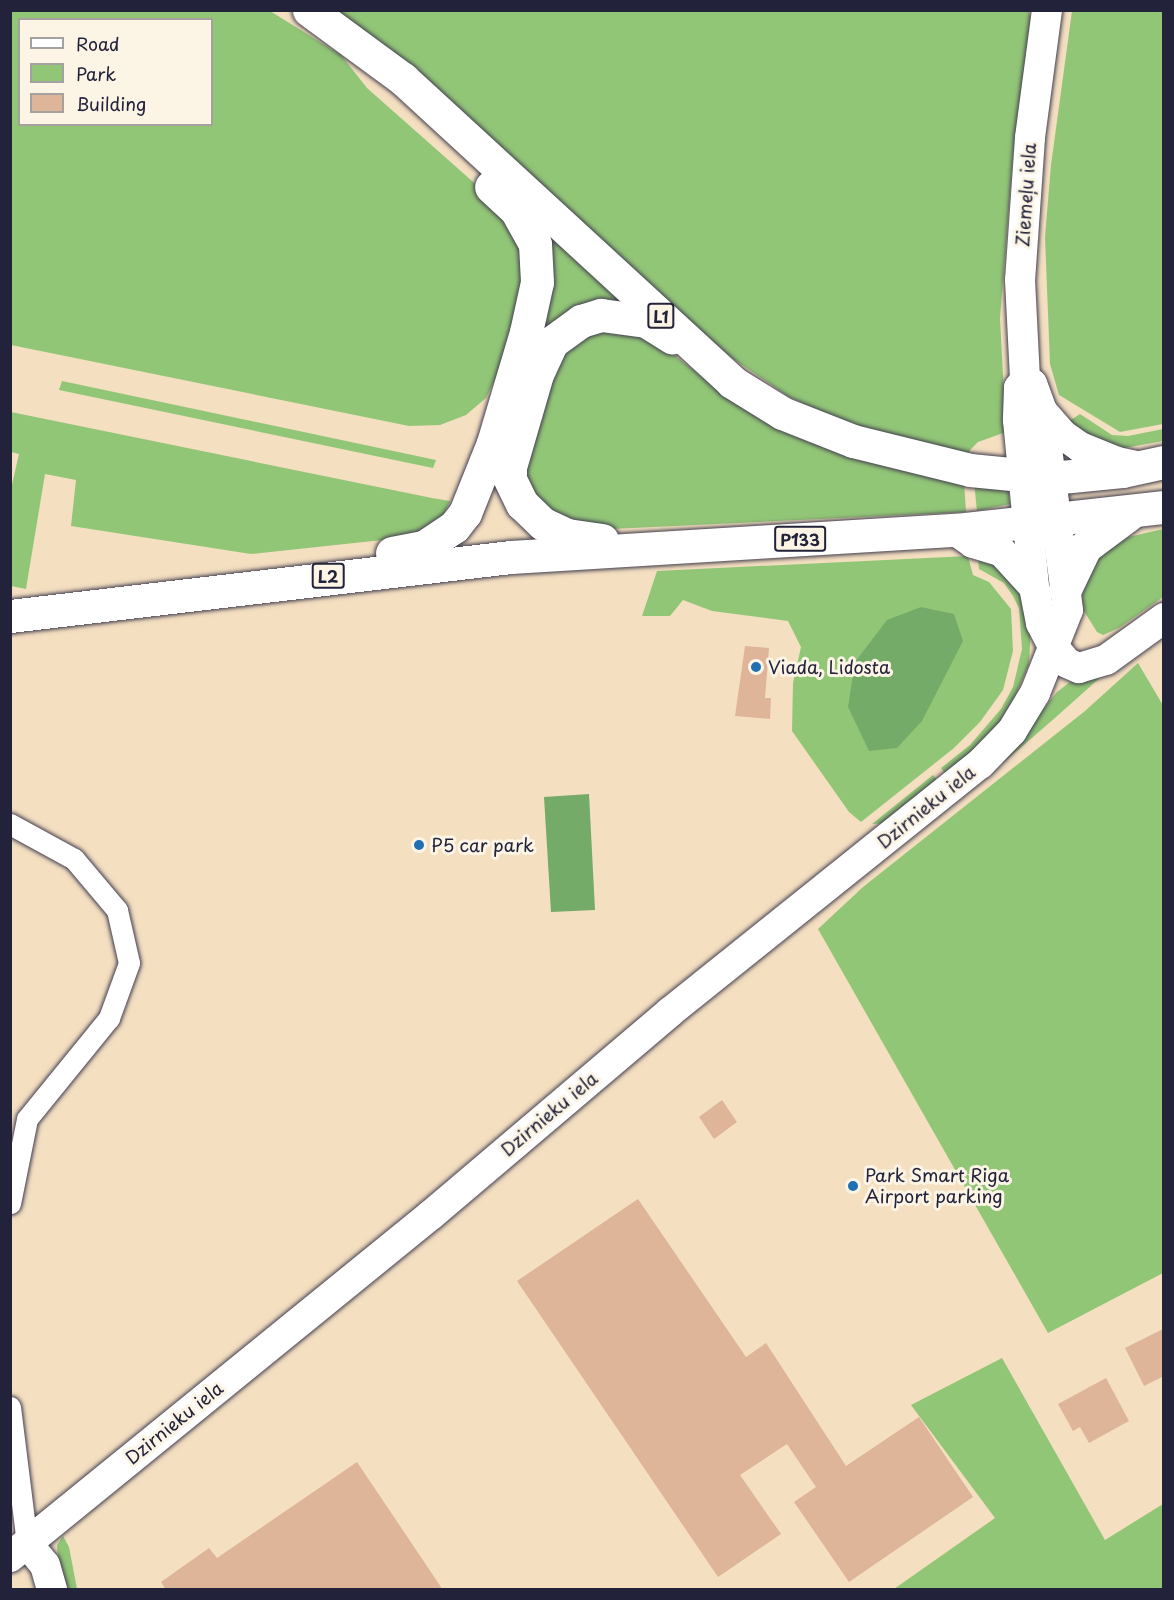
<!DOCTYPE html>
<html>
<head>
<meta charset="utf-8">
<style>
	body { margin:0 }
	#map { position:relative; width:1174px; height:1600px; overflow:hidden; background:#f4dfc1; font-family:"Playpen Sans",sans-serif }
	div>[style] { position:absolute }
	.green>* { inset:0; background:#92c677 }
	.forest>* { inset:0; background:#75ab68 }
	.building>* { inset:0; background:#deb599 }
	.roads { filter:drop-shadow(0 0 2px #423e4f) drop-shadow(0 0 2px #423e4f) }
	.street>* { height:21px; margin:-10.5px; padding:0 10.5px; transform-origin:10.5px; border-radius:10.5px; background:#fff }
	.secondary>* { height:30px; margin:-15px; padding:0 15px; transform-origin:15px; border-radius:15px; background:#fff }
	.primary>* { height:33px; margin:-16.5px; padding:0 16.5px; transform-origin:16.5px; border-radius:16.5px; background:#fff }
	.dots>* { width:16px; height:16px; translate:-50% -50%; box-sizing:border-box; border:3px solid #fcf5e5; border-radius:50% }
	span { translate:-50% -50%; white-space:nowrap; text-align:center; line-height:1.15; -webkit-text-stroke:6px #fcf5e5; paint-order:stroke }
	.shield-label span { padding:2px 4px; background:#fcf5e5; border:2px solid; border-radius:4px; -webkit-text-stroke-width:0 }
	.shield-label { font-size:16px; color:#22223b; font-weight:700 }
	.street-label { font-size:18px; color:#22223b }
	.poi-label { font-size:18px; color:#22223b }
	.left { translate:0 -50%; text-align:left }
	.frame { position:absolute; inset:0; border:12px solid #22223b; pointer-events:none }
	.legend { position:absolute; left:18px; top:18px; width:195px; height:108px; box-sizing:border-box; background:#fcf5e5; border:2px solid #a5a1a1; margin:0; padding:8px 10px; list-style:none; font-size:18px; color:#22223b }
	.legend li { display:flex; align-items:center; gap:12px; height:30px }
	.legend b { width:30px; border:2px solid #a5a1a1 }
</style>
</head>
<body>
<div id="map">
	<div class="green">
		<div style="clip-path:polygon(evenodd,10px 11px,270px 11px,341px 55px,367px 88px,498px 204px,528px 254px,517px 332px,486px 398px,466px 415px,440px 425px,409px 426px,11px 345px,10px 11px,20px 20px,212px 20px,212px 124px,20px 124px,20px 20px)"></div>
		<div style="clip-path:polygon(333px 11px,1028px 11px,1033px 23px,1013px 155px,1000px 318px,1006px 432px,978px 442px,970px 450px,968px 458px,940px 453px,824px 414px,788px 396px,732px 358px)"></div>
		<div style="clip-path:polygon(1072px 11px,1163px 11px,1163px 424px,1120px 432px,1059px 395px,1050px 364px,1045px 237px,1051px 165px)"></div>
		<div style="clip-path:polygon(546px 228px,627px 303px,546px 337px,541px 320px)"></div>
		<div style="clip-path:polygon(608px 325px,651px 337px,729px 398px,782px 431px,809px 442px,964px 481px,966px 512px,590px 530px,560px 525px,522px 482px,561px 345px)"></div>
		<div style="clip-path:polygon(62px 381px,436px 460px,433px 468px,59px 390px)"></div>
		<div style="clip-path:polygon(11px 412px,432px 498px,450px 501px,443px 517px,428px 531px,401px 538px,251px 554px,71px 526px,76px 480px,45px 474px,26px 589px,11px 586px,11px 489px,19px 454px,11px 452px)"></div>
		<div style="clip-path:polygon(1080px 414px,1112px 435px,1128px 436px,1163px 429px,1163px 441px,1119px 449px,1063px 425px)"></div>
		<div style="clip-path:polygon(974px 482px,1008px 488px,1010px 504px,977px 511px)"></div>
		<div style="clip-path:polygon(1163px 529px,1163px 597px,1119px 628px,1103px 635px,1097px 632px,1082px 608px,1084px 568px,1120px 539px)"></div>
		<div style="clip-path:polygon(968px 556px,973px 575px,989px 582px,1011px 609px,1013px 651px,1003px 690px,980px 722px,954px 748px,861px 822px,849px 812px,792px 731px,793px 683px,801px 647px,788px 621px,712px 611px,683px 600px,670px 616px,642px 616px,657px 571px)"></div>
		<div style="clip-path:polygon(978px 557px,987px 558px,1016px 579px,1031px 623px,1029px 664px,1006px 718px,947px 776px,941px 768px,970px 745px,1001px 709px,1013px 687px,1022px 649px,1019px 608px,1013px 596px,1004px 583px,979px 569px)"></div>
		<div style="clip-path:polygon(1138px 663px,1164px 707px,1163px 1273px,1048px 1333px,818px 929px,863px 887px,1085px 711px)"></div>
		<div style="clip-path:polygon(1111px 668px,1056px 717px,1003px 763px,1002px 760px,1057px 692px,1070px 682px)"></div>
		<div style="clip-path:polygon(933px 775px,940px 783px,887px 823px,872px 824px)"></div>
		<div style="clip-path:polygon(1002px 1358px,1105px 1540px,1163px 1504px,1163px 1589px,894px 1589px,995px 1518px,911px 1405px)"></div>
		<div style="clip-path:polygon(63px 1536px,69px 1547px,77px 1589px,67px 1589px,58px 1559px,57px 1545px)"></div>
	</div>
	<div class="forest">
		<div style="clip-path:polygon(921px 607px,954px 614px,963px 641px,922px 721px,897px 748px,869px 751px,848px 707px,855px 662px,887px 620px)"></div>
		<div style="clip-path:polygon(589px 794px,595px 910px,551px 912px,544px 797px)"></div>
	</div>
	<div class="building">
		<div style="clip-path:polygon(745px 646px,769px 648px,765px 698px,771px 698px,770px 719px,735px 716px)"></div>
		<div style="clip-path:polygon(722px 1100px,737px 1122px,714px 1139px,699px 1117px)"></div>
		<div style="clip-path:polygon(638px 1199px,746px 1357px,766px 1343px,846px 1466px,919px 1417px,973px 1497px,849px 1582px,794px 1502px,816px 1487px,787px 1444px,740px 1475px,781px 1534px,718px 1577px,517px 1281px)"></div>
		<div style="clip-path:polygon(1163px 1329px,1164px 1376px,1144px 1386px,1125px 1348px)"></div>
		<div style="clip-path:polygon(1106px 1378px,1129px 1421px,1089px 1443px,1080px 1427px,1073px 1431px,1058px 1404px)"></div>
		<div style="clip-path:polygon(357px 1462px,443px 1590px,166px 1590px,161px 1582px,209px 1548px,217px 1558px)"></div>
	</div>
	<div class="roads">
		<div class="street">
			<div style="left:10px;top:824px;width:73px;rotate:28.7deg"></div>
			<div style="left:74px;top:859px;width:67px;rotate:49.9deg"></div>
			<div style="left:117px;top:910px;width:54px;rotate:77.2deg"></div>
			<div style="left:129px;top:963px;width:59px;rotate:110deg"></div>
			<div style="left:109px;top:1018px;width:130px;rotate:129.1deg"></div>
			<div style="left:27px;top:1119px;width:86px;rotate:101.4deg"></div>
			<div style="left:10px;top:1407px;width:137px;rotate:82.9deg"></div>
		</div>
		<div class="secondary">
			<div style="left:1047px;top:10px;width:129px;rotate:97.6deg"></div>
			<div style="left:1030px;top:138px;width:142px;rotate:94deg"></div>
			<div style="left:1020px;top:280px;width:100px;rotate:87.1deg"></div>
			<div style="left:1025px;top:380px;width:10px;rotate:127deg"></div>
			<div style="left:1019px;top:388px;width:32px;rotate:92deg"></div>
			<div style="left:1018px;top:420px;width:168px;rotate:84.5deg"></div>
			<div style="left:1034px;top:587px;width:37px;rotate:79deg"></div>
			<div style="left:1041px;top:623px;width:25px;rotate:63deg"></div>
			<div style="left:1052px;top:645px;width:23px;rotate:50deg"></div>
			<div style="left:1067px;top:663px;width:13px;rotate:23deg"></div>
			<div style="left:1079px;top:668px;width:28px;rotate:-17deg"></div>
			<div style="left:1106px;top:660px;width:72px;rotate:-35.9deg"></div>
			<div style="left:1042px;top:411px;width:32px;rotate:49deg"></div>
			<div style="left:1063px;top:435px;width:21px;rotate:35deg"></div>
			<div style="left:1080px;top:447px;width:40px;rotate:22deg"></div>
			<div style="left:1117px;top:462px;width:24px;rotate:12deg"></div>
			<div style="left:955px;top:530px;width:22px;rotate:36deg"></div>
			<div style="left:973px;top:543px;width:30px;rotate:17deg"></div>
			<div style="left:1002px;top:552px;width:47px;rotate:47.6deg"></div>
			<div style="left:27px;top:1543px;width:28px;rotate:51deg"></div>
			<div style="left:45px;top:1565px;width:26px;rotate:74deg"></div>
			<div style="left:10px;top:1557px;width:544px;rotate:-39.1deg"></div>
			<div style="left:432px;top:1214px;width:312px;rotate:-40.3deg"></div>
			<div style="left:670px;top:1012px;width:397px;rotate:-38.7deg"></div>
			<div style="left:980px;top:764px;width:46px;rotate:-45.9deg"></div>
			<div style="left:1012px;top:731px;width:44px;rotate:-58.8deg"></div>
			<div style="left:1035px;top:693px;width:89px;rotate:-68.3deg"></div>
			<div style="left:1068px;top:610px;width:201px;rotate:-97.4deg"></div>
			<div style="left:1042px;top:411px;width:29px;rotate:-110deg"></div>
			<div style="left:1032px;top:384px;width:8px;rotate:-150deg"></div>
		</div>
		<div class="primary">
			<div style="left:309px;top:10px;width:117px;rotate:36.3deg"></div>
			<div style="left:403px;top:79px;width:447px;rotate:42.6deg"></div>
			<div style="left:732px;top:382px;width:59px;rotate:31.8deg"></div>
			<div style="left:782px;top:413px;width:76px;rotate:21.5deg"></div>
			<div style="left:853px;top:441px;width:121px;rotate:13.9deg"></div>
			<div style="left:970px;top:470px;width:81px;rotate:5.6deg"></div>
			<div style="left:1051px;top:478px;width:71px;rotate:-5.6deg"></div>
			<div style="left:1122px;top:471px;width:43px;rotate:-12.1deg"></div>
			<div style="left:602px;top:540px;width:35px;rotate:-172deg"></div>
			<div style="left:567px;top:535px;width:26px;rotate:-155deg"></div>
			<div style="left:543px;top:524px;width:29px;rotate:-136deg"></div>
			<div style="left:522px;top:504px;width:28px;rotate:-116deg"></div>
			<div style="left:510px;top:479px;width:12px;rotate:-90deg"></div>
			<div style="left:510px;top:467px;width:97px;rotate:-73.8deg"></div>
			<div style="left:537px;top:374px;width:35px;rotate:-65deg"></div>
			<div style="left:552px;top:342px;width:36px;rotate:-36deg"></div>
			<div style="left:581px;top:321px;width:21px;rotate:-17deg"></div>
			<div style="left:601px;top:315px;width:45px;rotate:7.6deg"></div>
			<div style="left:646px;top:321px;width:31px;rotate:32deg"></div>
			<div style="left:392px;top:553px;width:33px;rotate:-11deg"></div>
			<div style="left:424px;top:547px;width:36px;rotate:-34deg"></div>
			<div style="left:454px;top:527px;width:18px;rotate:-52deg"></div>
			<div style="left:465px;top:513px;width:75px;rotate:-68.2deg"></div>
			<div style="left:493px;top:443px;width:116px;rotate:-73.4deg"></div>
			<div style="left:526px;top:332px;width:51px;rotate:-77.6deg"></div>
			<div style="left:537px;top:282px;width:38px;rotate:-93deg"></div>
			<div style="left:535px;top:244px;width:39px;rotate:-119deg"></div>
			<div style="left:516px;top:210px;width:34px;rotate:-137deg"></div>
			<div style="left:1065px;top:589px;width:47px;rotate:-64.5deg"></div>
			<div style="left:1085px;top:547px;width:54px;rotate:-36.7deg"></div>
			<div style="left:10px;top:616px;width:504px;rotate:-6.72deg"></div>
			<div style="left:511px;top:557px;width:445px;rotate:-3.5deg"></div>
			<div style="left:955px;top:530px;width:210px;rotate:-6.3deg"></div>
		</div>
	</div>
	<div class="dots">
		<div style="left:756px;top:667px;background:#1f6fb2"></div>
		<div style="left:419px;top:845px;background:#1f6fb2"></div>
		<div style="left:853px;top:1186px;background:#1f6fb2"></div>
	</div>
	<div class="shield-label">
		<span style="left:661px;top:316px">L1</span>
		<span style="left:800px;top:539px">P133</span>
		<span style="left:328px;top:576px">L2</span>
	</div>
	<div class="street-label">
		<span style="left:1026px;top:195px;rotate:-86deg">Ziemeļu iela</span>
		<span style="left:926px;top:807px;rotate:-39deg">Dzirnieku iela</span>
		<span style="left:549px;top:1114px;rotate:-40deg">Dzirnieku iela</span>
		<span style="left:174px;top:1423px;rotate:-39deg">Dzirnieku iela</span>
	</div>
	<div class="poi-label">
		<span class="left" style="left:768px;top:667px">Viada, Lidosta</span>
		<span class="left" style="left:431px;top:845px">P5 car park</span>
		<span class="left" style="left:865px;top:1186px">Park Smart Riga<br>Airport parking</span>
	</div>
	<div class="frame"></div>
	<ul class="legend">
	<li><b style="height:8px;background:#fff"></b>Road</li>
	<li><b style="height:16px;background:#92c677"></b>Park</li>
	<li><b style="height:16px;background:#deb599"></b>Building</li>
	</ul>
</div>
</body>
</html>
